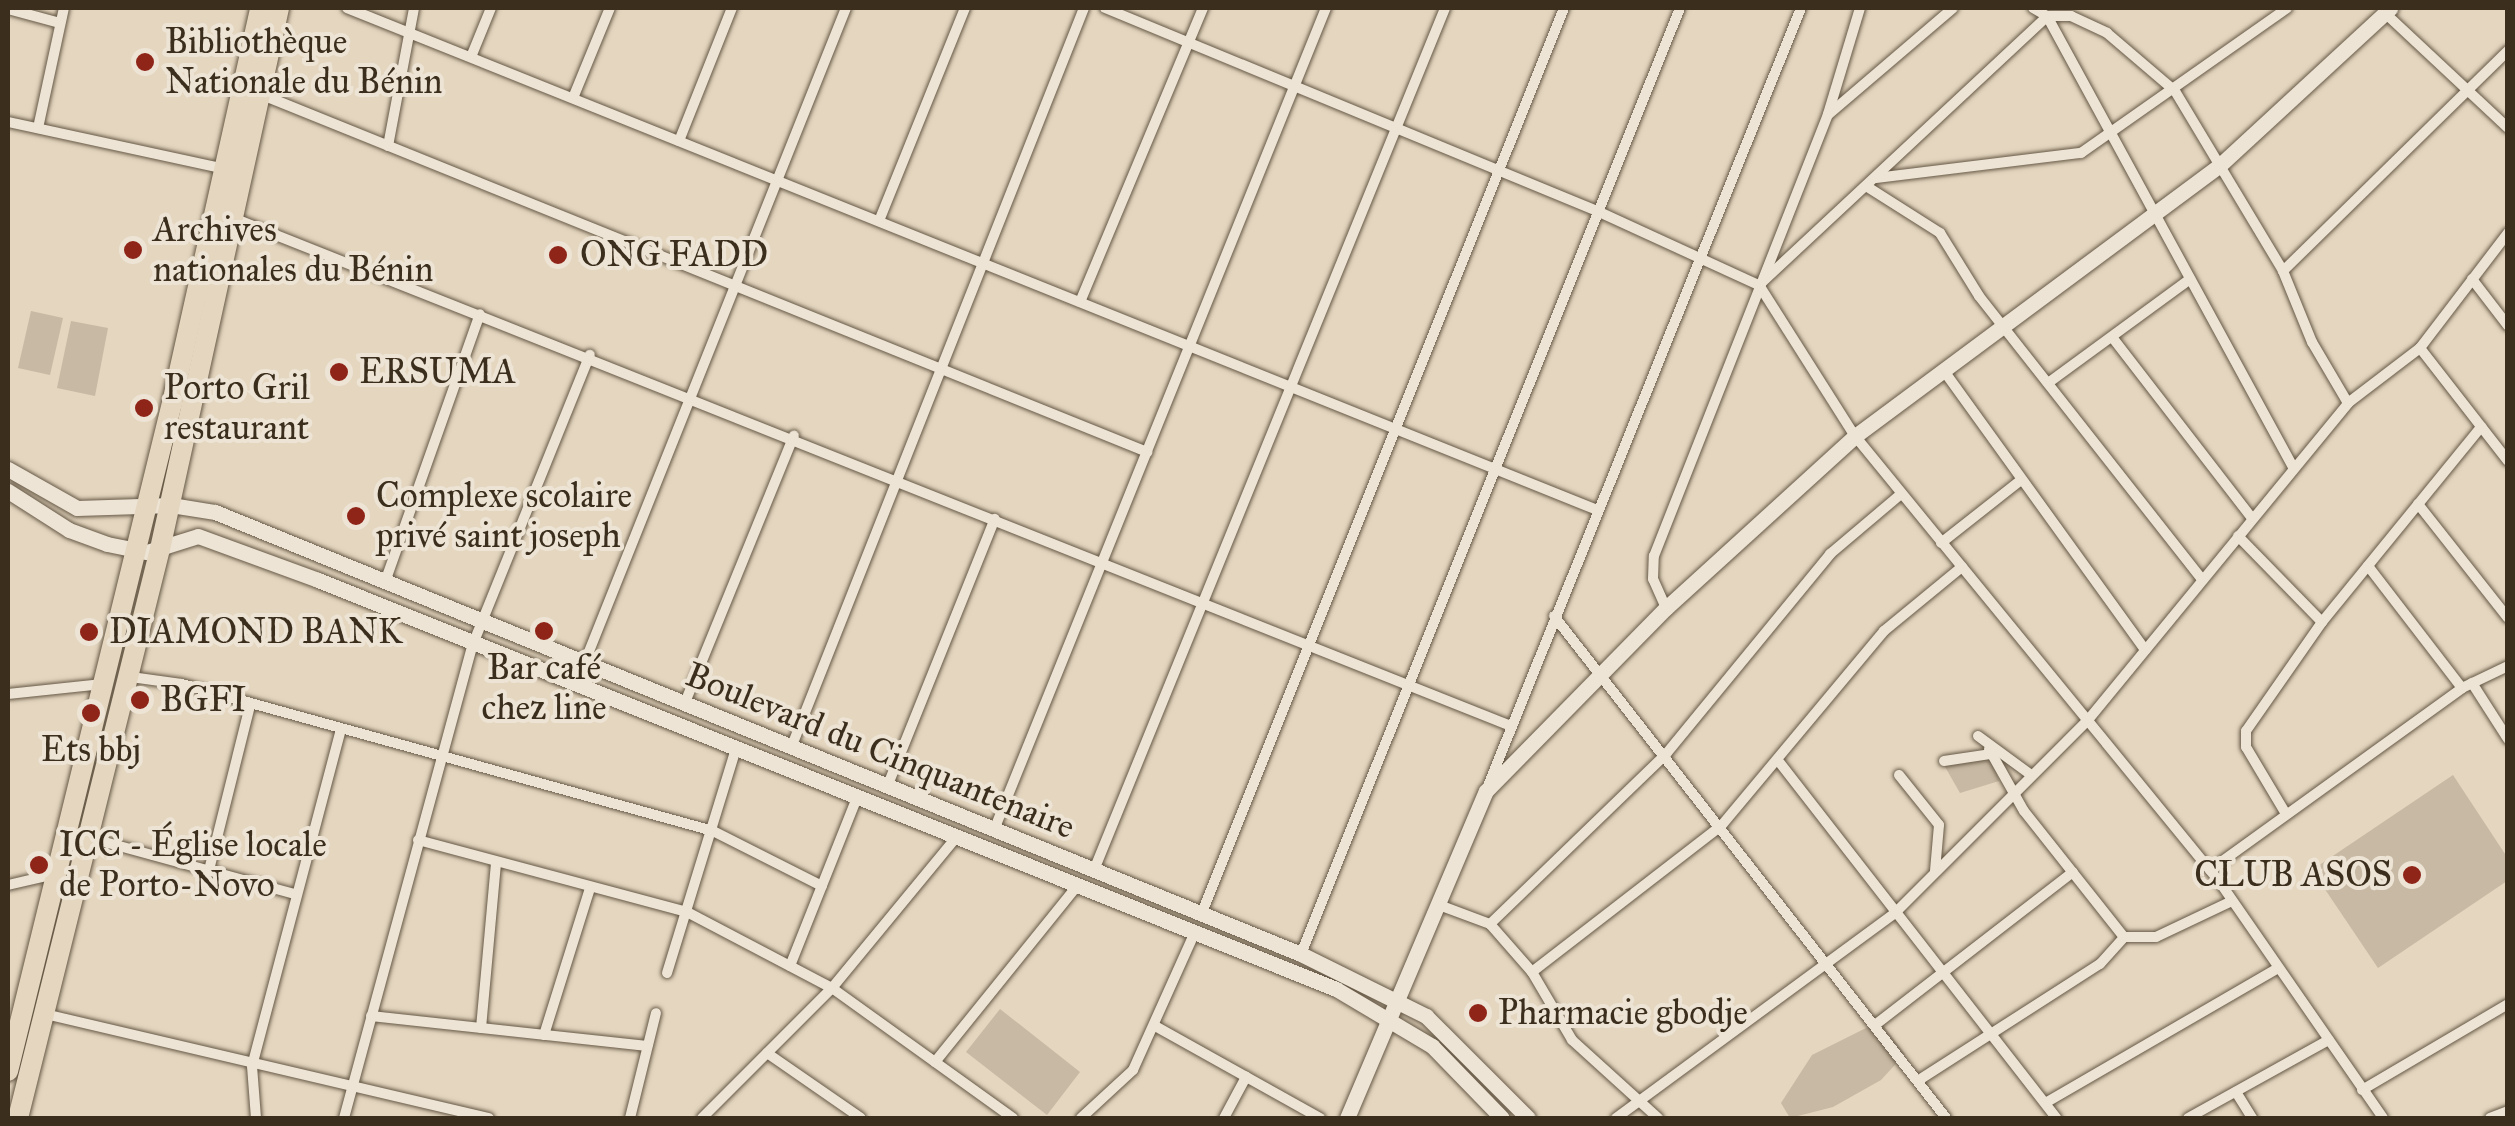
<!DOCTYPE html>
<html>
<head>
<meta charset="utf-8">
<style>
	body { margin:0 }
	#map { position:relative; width:2515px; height:1126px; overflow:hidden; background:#e4d6bf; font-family:"IM FELL Great Primer",serif }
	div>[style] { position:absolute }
	.green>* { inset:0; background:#c7b9a3 }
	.roads { filter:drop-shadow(0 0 2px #655845) drop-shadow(0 0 2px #655845) }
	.street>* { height:10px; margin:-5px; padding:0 5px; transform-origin:5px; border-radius:5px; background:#ede4d5 }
	.secondary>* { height:15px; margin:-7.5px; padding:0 7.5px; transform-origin:7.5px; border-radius:7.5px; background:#ede4d5 }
	.highway>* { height:20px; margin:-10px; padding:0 10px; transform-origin:10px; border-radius:10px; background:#e4d6bf }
	.dots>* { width:28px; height:28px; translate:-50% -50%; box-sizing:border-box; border:5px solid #ede4d5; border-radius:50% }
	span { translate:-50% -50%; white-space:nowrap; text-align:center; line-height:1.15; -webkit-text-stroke:8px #ede4d5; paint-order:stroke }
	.poi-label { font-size:35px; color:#3b2e1c }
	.left { translate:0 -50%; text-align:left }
	.right { translate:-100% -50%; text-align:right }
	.street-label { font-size:35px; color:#3b2e1c }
	.frame { position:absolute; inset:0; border:10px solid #3b2e1c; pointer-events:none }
</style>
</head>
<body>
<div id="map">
	<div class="green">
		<div style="clip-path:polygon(31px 311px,63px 318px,50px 375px,18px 368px)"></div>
		<div style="clip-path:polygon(71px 321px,108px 328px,95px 396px,57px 388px)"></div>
		<div style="clip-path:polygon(1989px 751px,1999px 781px,1960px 793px,1940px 758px)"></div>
		<div style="clip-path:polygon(2453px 775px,2507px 857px,2507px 881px,2378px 968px,2312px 870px)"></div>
		<div style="clip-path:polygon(1000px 1009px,1080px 1072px,1047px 1115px,966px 1052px)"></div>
		<div style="clip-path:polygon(1880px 1021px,1905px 1054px,1881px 1080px,1833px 1107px,1790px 1118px,1781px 1103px,1812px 1055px)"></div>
	</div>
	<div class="roads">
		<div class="street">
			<div style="left:347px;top:8px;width:1347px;rotate:21.88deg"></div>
			<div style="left:1105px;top:8px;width:532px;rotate:22.42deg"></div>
			<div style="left:1597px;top:211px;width:178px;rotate:24.6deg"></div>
			<div style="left:1759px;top:285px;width:179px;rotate:57.6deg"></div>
			<div style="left:1855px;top:436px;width:575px;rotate:50.72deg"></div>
			<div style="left:2219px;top:881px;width:288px;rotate:55.3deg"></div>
			<div style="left:2033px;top:8px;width:16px;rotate:30deg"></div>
			<div style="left:2047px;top:16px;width:514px;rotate:61.39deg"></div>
			<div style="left:8px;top:9px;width:54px;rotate:15.1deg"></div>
			<div style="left:2385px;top:13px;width:168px;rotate:43.1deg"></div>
			<div style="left:471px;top:57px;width:53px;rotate:-67.8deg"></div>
			<div style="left:260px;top:94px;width:957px;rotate:21.98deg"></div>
			<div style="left:573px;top:98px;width:97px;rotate:-67.7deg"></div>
			<div style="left:1829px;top:114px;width:163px;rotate:-40.5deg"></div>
			<div style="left:8px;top:122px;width:218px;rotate:12.2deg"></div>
			<div style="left:38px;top:128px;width:123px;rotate:-77.8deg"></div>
			<div style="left:679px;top:141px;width:143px;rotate:-68.3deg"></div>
			<div style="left:388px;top:146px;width:140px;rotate:-79.3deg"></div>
			<div style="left:1876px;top:178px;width:207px;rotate:-7deg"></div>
			<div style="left:2081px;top:153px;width:252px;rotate:-35.1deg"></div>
			<div style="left:1866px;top:186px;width:88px;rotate:32.4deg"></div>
			<div style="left:1940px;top:233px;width:74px;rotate:58.2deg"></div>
			<div style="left:1979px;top:296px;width:360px;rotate:51.8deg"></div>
			<div style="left:233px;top:218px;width:1375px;rotate:21.68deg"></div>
			<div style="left:879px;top:221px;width:230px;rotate:-68deg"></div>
			<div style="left:2283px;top:271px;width:315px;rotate:-44.4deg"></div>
			<div style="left:2472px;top:279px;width:59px;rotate:52.5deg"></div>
			<div style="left:1759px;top:285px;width:394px;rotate:-43deg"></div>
			<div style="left:2047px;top:16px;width:24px"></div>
			<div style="left:2071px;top:16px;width:40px;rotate:25deg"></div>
			<div style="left:2107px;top:33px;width:89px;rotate:40.5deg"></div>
			<div style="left:2175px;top:91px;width:210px;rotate:59deg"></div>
			<div style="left:2283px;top:271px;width:77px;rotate:67.8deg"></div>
			<div style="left:2312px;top:342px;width:71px;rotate:59.5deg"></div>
			<div style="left:1080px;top:302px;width:319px;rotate:-67.3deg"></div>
			<div style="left:2112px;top:337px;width:229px;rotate:52.3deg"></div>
			<div style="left:2420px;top:348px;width:143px;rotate:52.1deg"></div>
			<div style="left:1944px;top:371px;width:344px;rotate:54.2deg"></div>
			<div style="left:2048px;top:383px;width:176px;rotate:-36.2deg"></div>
			<div style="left:2418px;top:504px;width:145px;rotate:51.7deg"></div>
			<div style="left:2238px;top:536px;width:120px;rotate:45.7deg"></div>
			<div style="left:1941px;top:543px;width:102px;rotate:-38.2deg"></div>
			<div style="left:2368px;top:566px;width:154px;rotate:52.4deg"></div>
			<div style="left:385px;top:582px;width:284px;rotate:-70.5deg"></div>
			<div style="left:1666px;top:608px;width:32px;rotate:-114deg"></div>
			<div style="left:1653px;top:579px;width:23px;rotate:-88deg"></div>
			<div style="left:1654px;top:556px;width:475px;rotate:-68.5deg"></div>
			<div style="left:1828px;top:114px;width:111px;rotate:-73.2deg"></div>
			<div style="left:1554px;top:616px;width:637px;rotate:52.01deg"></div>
			<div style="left:584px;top:664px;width:706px;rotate:-68.23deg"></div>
			<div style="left:131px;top:677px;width:51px;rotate:7.8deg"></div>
			<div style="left:182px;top:684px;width:551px;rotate:15.47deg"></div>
			<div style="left:713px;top:831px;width:122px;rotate:26.8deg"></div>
			<div style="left:2472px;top:683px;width:67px;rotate:57.3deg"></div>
			<div style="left:8px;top:694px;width:95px;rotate:-6.1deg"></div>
			<div style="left:684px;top:705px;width:291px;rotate:-67.8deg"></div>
			<div style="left:1978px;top:736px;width:66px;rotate:36.3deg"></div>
			<div style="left:791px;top:748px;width:796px;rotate:-68.4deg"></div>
			<div style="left:1989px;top:749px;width:71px;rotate:60.6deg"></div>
			<div style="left:2024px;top:811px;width:161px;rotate:51.6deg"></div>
			<div style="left:1944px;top:761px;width:48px;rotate:-8.5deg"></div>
			<div style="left:1780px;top:763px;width:450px;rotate:52.1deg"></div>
			<div style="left:1899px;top:775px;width:64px;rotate:51.3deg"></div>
			<div style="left:1939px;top:825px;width:46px;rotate:95deg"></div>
			<div style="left:1488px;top:786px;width:839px;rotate:-68.08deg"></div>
			<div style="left:887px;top:787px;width:289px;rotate:-68.1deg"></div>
			<div style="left:2286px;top:814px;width:78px;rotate:-120.8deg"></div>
			<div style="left:2246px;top:747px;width:16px;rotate:-90deg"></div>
			<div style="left:2246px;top:731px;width:133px;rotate:-55.1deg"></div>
			<div style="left:2322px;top:622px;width:252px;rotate:-50.8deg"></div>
			<div style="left:994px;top:830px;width:887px;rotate:-68.01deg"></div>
			<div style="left:90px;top:838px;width:213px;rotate:15.3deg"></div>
			<div style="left:418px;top:840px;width:278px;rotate:15deg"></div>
			<div style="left:687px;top:912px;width:164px;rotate:27.7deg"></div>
			<div style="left:832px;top:988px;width:223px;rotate:35.7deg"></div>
			<div style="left:209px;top:870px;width:170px;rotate:-76deg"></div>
			<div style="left:1094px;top:870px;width:931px;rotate:-67.84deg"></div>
			<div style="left:2210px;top:870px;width:311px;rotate:-35.8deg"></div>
			<div style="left:2462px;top:688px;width:51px;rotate:-25.6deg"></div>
			<div style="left:8px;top:885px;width:48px;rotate:-13.2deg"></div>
			<div style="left:1439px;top:905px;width:54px;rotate:20.4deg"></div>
			<div style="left:1490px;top:924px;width:64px;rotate:48.8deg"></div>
			<div style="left:1532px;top:972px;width:79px;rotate:59.5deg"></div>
			<div style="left:1572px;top:1040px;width:116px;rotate:42.2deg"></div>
			<div style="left:1201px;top:915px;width:977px;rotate:-68.19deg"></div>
			<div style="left:1490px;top:924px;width:245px;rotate:-44deg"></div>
			<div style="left:1666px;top:754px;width:259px;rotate:-50.6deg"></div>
			<div style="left:1830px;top:554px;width:93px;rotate:-40.2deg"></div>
			<div style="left:1301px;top:954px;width:1019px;rotate:-68.17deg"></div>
			<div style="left:790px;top:966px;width:179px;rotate:-68.3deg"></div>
			<div style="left:1532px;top:972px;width:239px;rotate:-37.7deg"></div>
			<div style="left:1721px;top:826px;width:254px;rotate:-50.1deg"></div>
			<div style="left:1884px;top:631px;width:101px;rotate:-39.4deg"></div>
			<div style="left:667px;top:973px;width:234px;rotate:-72.9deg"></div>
			<div style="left:45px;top:1014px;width:456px;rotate:13.2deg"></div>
			<div style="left:371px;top:1016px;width:278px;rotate:6.2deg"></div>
			<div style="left:1875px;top:1025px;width:250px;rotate:-37.7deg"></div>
			<div style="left:1157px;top:1027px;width:187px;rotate:29.2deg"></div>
			<div style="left:481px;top:1028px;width:167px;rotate:-84.8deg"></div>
			<div style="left:544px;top:1035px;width:154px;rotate:-72.6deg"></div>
			<div style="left:767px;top:1053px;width:114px;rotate:34.7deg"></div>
			<div style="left:935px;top:1062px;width:228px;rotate:-51.1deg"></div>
			<div style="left:1919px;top:1080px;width:215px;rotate:-32.7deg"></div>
			<div style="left:2100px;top:964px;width:36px;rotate:-48deg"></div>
			<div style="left:2124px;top:937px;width:32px"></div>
			<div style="left:2156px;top:937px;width:84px;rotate:-25.3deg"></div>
			<div style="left:2362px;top:1090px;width:169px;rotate:-30.5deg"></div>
			<div style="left:2236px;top:1092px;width:31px;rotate:58deg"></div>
			<div style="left:2047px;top:1102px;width:267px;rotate:-30.1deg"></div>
			<div style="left:256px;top:1118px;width:52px;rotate:-94.4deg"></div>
			<div style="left:252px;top:1066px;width:348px;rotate:-75.2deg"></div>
			<div style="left:344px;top:1118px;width:491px;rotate:-74.8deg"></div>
			<div style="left:473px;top:644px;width:312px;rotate:-68deg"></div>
			<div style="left:630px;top:1118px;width:108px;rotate:-76.1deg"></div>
			<div style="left:702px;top:1118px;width:184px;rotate:-45deg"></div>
			<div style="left:832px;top:988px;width:193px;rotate:-50.5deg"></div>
			<div style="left:1081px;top:1118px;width:71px;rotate:-42.7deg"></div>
			<div style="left:1133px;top:1070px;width:151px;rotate:-65.8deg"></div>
			<div style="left:1224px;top:1118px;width:47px;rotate:-61.8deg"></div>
			<div style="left:1616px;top:1118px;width:348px;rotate:-36.3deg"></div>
			<div style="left:1896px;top:912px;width:272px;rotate:-45deg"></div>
			<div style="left:2088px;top:720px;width:410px;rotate:-50.6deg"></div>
			<div style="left:2348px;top:403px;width:91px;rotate:-37.4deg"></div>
			<div style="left:2420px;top:348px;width:145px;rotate:-52.6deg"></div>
			<div style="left:2188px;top:1118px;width:161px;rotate:-29deg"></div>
			<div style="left:2490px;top:1118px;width:19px;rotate:-21deg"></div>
		</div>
		<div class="secondary">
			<div style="left:8px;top:469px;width:79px;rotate:29.5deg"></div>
			<div style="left:77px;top:508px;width:94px;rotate:-1.8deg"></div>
			<div style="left:171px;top:505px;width:45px;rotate:9deg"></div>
			<div style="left:215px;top:512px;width:1173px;rotate:22.15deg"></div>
			<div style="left:1301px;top:954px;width:140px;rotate:26.4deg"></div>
			<div style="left:1426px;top:1016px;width:144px;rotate:45deg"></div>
			<div style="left:8px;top:491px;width:72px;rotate:32.6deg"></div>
			<div style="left:69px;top:530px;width:40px;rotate:20.2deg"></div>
			<div style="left:107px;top:544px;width:41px;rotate:11.3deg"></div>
			<div style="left:147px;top:552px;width:53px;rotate:-17.4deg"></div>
			<div style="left:198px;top:536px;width:128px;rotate:20.1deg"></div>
			<div style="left:318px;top:580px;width:1097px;rotate:21.89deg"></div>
			<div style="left:1336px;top:989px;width:112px;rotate:30.7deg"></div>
			<div style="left:1432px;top:1046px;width:100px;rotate:45.8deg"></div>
			<div style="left:1347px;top:1118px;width:355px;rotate:-67deg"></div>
			<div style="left:1486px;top:791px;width:257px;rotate:-45.5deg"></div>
			<div style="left:1666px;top:608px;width:256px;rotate:-42.3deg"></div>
			<div style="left:1855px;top:436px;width:453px;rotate:-36.6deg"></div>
			<div style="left:2219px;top:166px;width:233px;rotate:-42.7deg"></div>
		</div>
		<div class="highway">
			<div style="left:8px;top:1071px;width:688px;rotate:-76.21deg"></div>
			<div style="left:172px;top:403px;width:405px;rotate:-77.4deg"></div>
			<div style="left:18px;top:1118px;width:586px;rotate:-75.99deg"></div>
			<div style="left:160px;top:549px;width:554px;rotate:-77.59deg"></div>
		</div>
	</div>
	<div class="dots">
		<div style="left:145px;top:62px;background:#8f2418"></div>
		<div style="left:133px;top:250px;background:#8f2418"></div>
		<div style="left:558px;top:255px;background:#8f2418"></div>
		<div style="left:339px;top:372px;background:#8f2418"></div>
		<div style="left:144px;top:408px;background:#8f2418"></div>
		<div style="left:356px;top:516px;background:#8f2418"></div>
		<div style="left:544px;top:631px;background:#8f2418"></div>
		<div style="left:89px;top:632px;background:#8f2418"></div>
		<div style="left:140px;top:700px;background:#8f2418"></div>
		<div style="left:91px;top:713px;background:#8f2418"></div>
		<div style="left:39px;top:865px;background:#8f2418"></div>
		<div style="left:2412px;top:875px;background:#8f2418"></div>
		<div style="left:1478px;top:1013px;background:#8f2418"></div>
	</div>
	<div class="poi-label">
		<span class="left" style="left:165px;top:62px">Bibliothèque<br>Nationale du Bénin</span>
		<span class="left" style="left:153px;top:250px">Archives<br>nationales du Bénin</span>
		<span class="left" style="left:580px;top:255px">ONG FADD</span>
		<span class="left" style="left:359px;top:372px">ERSUMA</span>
		<span class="left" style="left:164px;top:408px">Porto Gril<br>restaurant</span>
		<span class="left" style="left:376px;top:516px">Complexe scolaire<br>privé saint joseph</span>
		<span class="left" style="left:109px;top:632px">DIAMOND BANK</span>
		<span style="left:544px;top:688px">Bar café<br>chez line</span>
		<span class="left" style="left:160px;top:700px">BGFI</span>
		<span style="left:91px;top:750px">Ets bbj</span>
		<span class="left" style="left:59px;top:865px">ICC - Église locale<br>de Porto-Novo</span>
		<span class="right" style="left:2392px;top:875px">CLUB ASOS</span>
		<span class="left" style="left:1498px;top:1013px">Pharmacie gbodje</span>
	</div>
	<div class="street-label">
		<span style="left:880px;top:751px;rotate:22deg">Boulevard du Cinquantenaire</span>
	</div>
	<div class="frame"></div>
</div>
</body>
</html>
